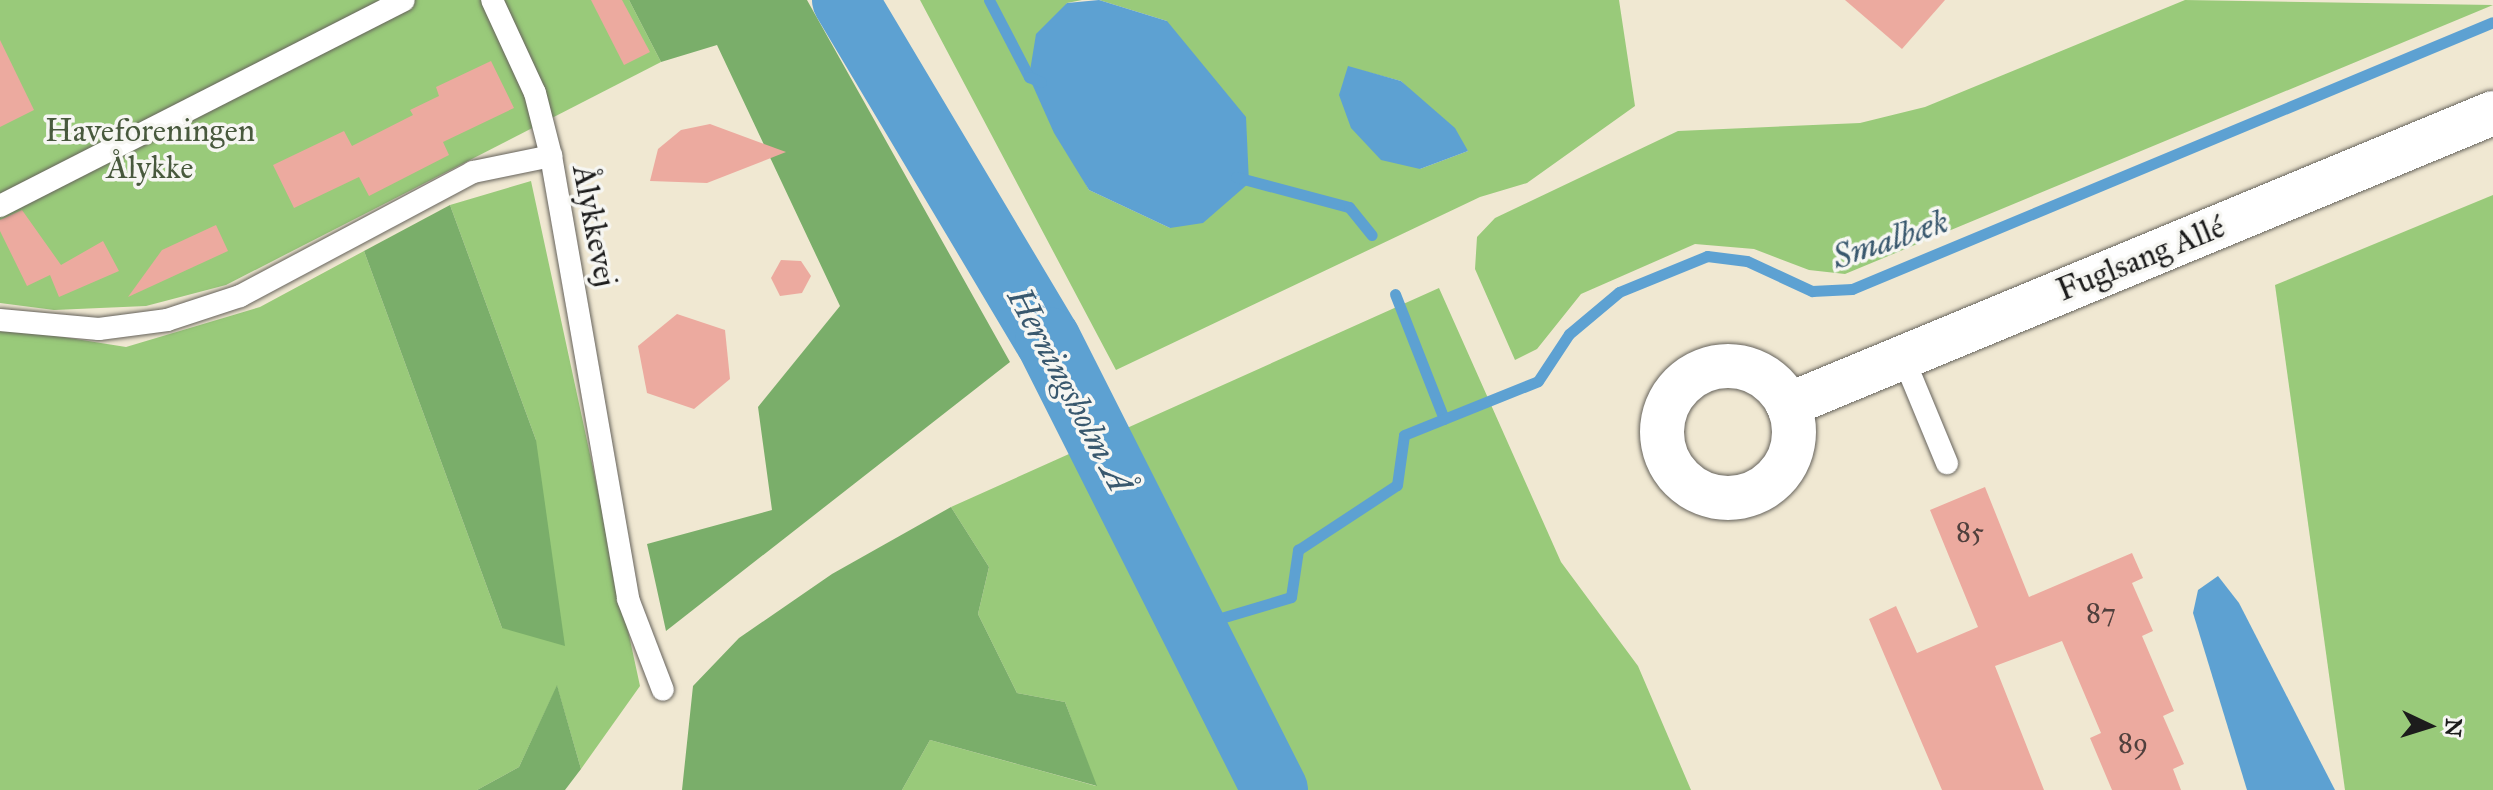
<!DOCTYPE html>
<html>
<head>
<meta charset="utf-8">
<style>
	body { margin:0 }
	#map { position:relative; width:2493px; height:790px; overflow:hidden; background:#f0e8d2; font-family:"IM FELL Great Primer",serif }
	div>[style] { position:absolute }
	.green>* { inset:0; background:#99ca7a }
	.forest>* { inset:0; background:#7aae6a }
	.water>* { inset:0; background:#5da1d2 }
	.stream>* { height:11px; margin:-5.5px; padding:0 5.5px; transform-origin:5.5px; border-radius:5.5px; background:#5da1d2 }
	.river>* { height:66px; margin:-33px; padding:0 33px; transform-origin:33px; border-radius:33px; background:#5da1d2 }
	.building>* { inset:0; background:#ecaa9f }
	.roads { filter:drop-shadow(0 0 2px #66635c) drop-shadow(0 0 2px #66635c) }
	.lane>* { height:22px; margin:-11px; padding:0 11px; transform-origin:11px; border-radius:11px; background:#fff }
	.street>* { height:44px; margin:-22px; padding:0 22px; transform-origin:22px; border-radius:22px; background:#fff }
	.street>.ring { margin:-22px; padding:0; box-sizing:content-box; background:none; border:44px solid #fff; border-radius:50% }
	span { translate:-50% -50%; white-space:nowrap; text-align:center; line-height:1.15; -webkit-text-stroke:7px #f6f6f2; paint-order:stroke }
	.number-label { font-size:28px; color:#50403d }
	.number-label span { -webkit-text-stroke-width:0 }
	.park-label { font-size:32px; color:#48593d }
	.street-label { font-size:32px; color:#1c1c1c }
	.water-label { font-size:34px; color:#39586e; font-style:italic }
	.north { position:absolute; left:2389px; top:686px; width:80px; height:80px; -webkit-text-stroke:6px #f6f6f2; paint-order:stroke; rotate:94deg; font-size:22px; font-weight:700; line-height:32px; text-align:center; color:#1c1c1c }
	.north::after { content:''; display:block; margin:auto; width:28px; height:36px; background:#1c1c1c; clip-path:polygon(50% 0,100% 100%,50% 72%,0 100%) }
</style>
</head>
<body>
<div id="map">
	<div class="green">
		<div style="clip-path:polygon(0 0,629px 0,661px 62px,226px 285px,146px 306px,54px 310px,0 303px)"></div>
		<div style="clip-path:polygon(evenodd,920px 0,1082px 0,1067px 3px,1029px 77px,1089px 190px,1170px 228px,1167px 21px,1099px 0,1619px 0,1635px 106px,1527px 183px,1480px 197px,1116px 370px,920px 0,1348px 67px,1401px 81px,1468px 151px,1420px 169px,1348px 67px)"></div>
		<div style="clip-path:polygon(2185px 0,2493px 5px,1845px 274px,1809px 270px,1754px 249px,1695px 244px,1581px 294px,1537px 349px,1515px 360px,1475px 269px,1477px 237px,1495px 218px,1678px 131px,1860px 123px,1925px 107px)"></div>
		<div style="clip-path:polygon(531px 181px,640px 686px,581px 769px,557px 686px,519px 767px,477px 790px,0 790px,0 327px,126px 347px,260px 307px,364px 251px,502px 628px,536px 440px,450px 205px)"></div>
		<div style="clip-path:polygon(2493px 195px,2493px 790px,2345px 790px,2275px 285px)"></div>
		<div style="clip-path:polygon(1439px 288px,1561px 562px,1638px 666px,1691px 790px,902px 790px,930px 740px,1096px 786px,1065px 702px,1017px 693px,978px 614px,989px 567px,951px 507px)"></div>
	</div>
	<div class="forest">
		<div style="clip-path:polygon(629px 0,807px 0,1010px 362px,666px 631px,647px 544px,772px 510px,758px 407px,840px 306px,717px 45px,661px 62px)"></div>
		<div style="clip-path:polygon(450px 205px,536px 440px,565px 646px,502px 628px,364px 251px)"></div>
		<div style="clip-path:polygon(951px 507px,989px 567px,978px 614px,1017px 693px,1065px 702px,1097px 786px,930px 740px,902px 790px,682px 790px,693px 686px,739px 638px,832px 574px)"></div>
		<div style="clip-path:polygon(557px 685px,581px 769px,565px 790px,477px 790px,519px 767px)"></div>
	</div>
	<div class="water">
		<div style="clip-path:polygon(1099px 0,1167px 21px,1246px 117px,1249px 183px,1203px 223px,1170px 228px,1089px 190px,1054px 133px,1029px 77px,1036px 34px,1067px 3px)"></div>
		<div style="clip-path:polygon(1348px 66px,1401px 81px,1455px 128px,1468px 151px,1420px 169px,1381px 160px,1351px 128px,1339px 95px)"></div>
		<div style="clip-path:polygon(2218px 576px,2239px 603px,2335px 790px,2247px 790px,2193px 613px,2198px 590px)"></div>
	</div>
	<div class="stream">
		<div style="left:989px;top:0;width:87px;rotate:62.5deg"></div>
		<div style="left:1029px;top:77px;width:13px;rotate:23deg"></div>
		<div style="left:1236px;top:177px;width:117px;rotate:14.9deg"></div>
		<div style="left:1349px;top:207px;width:36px;rotate:51deg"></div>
		<div style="left:1395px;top:294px;width:134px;rotate:68.6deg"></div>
		<div style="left:1194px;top:626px;width:101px;rotate:-16.6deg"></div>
		<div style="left:1291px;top:597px;width:48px;rotate:-81.5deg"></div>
		<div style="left:1298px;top:550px;width:118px;rotate:-33.3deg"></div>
		<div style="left:1397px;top:485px;width:50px;rotate:-82deg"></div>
		<div style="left:1404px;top:435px;width:144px;rotate:-21.9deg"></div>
		<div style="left:1538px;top:381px;width:56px;rotate:-56.6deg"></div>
		<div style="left:1569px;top:334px;width:65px;rotate:-40deg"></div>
		<div style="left:1619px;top:292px;width:95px;rotate:-22.2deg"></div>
		<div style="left:1707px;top:256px;width:40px;rotate:7.1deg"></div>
		<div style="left:1747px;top:261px;width:72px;rotate:24.8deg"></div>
		<div style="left:1812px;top:291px;width:40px;rotate:-2.9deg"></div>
		<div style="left:1852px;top:289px;width:694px;rotate:-22.61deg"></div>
	</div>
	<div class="river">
		<div style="left:845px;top:0;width:396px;rotate:59.2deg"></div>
		<div style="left:1048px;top:340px;width:504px;rotate:63.23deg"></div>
	</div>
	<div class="building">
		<div style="clip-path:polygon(591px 0,622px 0,650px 52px,624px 65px)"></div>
		<div style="clip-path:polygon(1845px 0,1945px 0,1902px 49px)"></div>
		<div style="clip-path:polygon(0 40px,34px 110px,0 127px)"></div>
		<div style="clip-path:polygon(491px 61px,514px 108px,443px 142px,449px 155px,369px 196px,359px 177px,294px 208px,273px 165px,344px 131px,352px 146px,413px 115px,410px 110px,439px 96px,436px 87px)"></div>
		<div style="clip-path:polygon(710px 124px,786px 152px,707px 183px,650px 181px,658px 149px,681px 130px)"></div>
		<div style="clip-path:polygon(22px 210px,61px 265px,103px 241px,119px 271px,59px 297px,50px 275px,27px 286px,0 231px,0 220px)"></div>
		<div style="clip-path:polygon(216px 225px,228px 251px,128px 297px,162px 250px)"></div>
		<div style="clip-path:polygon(781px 260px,801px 261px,811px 276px,802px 293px,780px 296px,771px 278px)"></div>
		<div style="clip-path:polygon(677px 314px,725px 330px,730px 379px,694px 409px,647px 393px,638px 346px)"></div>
		<div style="clip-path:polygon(1985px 487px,2029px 597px,2132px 553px,2143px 578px,2132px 583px,2153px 631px,2142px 636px,2174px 711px,2163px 716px,2184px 764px,2173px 769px,2181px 790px,2112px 790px,2090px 738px,2101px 733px,2062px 641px,1995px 666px,2044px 790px,1942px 790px,1869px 619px,1896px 606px,1917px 653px,1978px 627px,1930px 510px)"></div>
	</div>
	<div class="roads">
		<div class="lane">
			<div style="left:492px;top:0;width:102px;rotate:65.2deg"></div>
			<div style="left:535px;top:93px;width:65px;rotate:75.7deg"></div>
			<div style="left:0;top:206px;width:453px;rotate:-27deg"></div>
			<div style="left:0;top:320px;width:99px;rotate:5.2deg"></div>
			<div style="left:99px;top:329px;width:69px;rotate:-7.5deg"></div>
			<div style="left:167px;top:320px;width:77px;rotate:-18.2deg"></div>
			<div style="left:240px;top:296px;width:264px;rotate:-28deg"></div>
			<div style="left:473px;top:172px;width:80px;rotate:-11.6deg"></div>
			<div style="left:551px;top:156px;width:450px;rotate:80.1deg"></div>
			<div style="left:628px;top:599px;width:97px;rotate:69deg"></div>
			<div style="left:1903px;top:357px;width:115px;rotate:67.5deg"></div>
		</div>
		<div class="street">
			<div class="ring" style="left:1662px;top:366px;width:88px;height:88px"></div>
			<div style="left:1788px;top:405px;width:763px;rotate:-22.5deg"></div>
		</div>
	</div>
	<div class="number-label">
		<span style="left:1970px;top:532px">85</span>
		<span style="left:2101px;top:613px">87</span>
		<span style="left:2133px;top:743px">89</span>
	</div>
	<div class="park-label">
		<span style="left:150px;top:150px">Haveforeningen<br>Ålykke</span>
	</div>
	<div class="street-label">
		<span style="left:594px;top:226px;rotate:79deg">Ålykkevej</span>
		<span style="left:2141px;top:259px;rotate:-22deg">Fuglsang Allé</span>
	</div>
	<div class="water-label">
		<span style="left:1890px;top:239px;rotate:-19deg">Smalbæk</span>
		<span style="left:1070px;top:390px;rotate:62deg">Herningsholm Å</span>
	</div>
	<div class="north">N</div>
</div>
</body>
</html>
